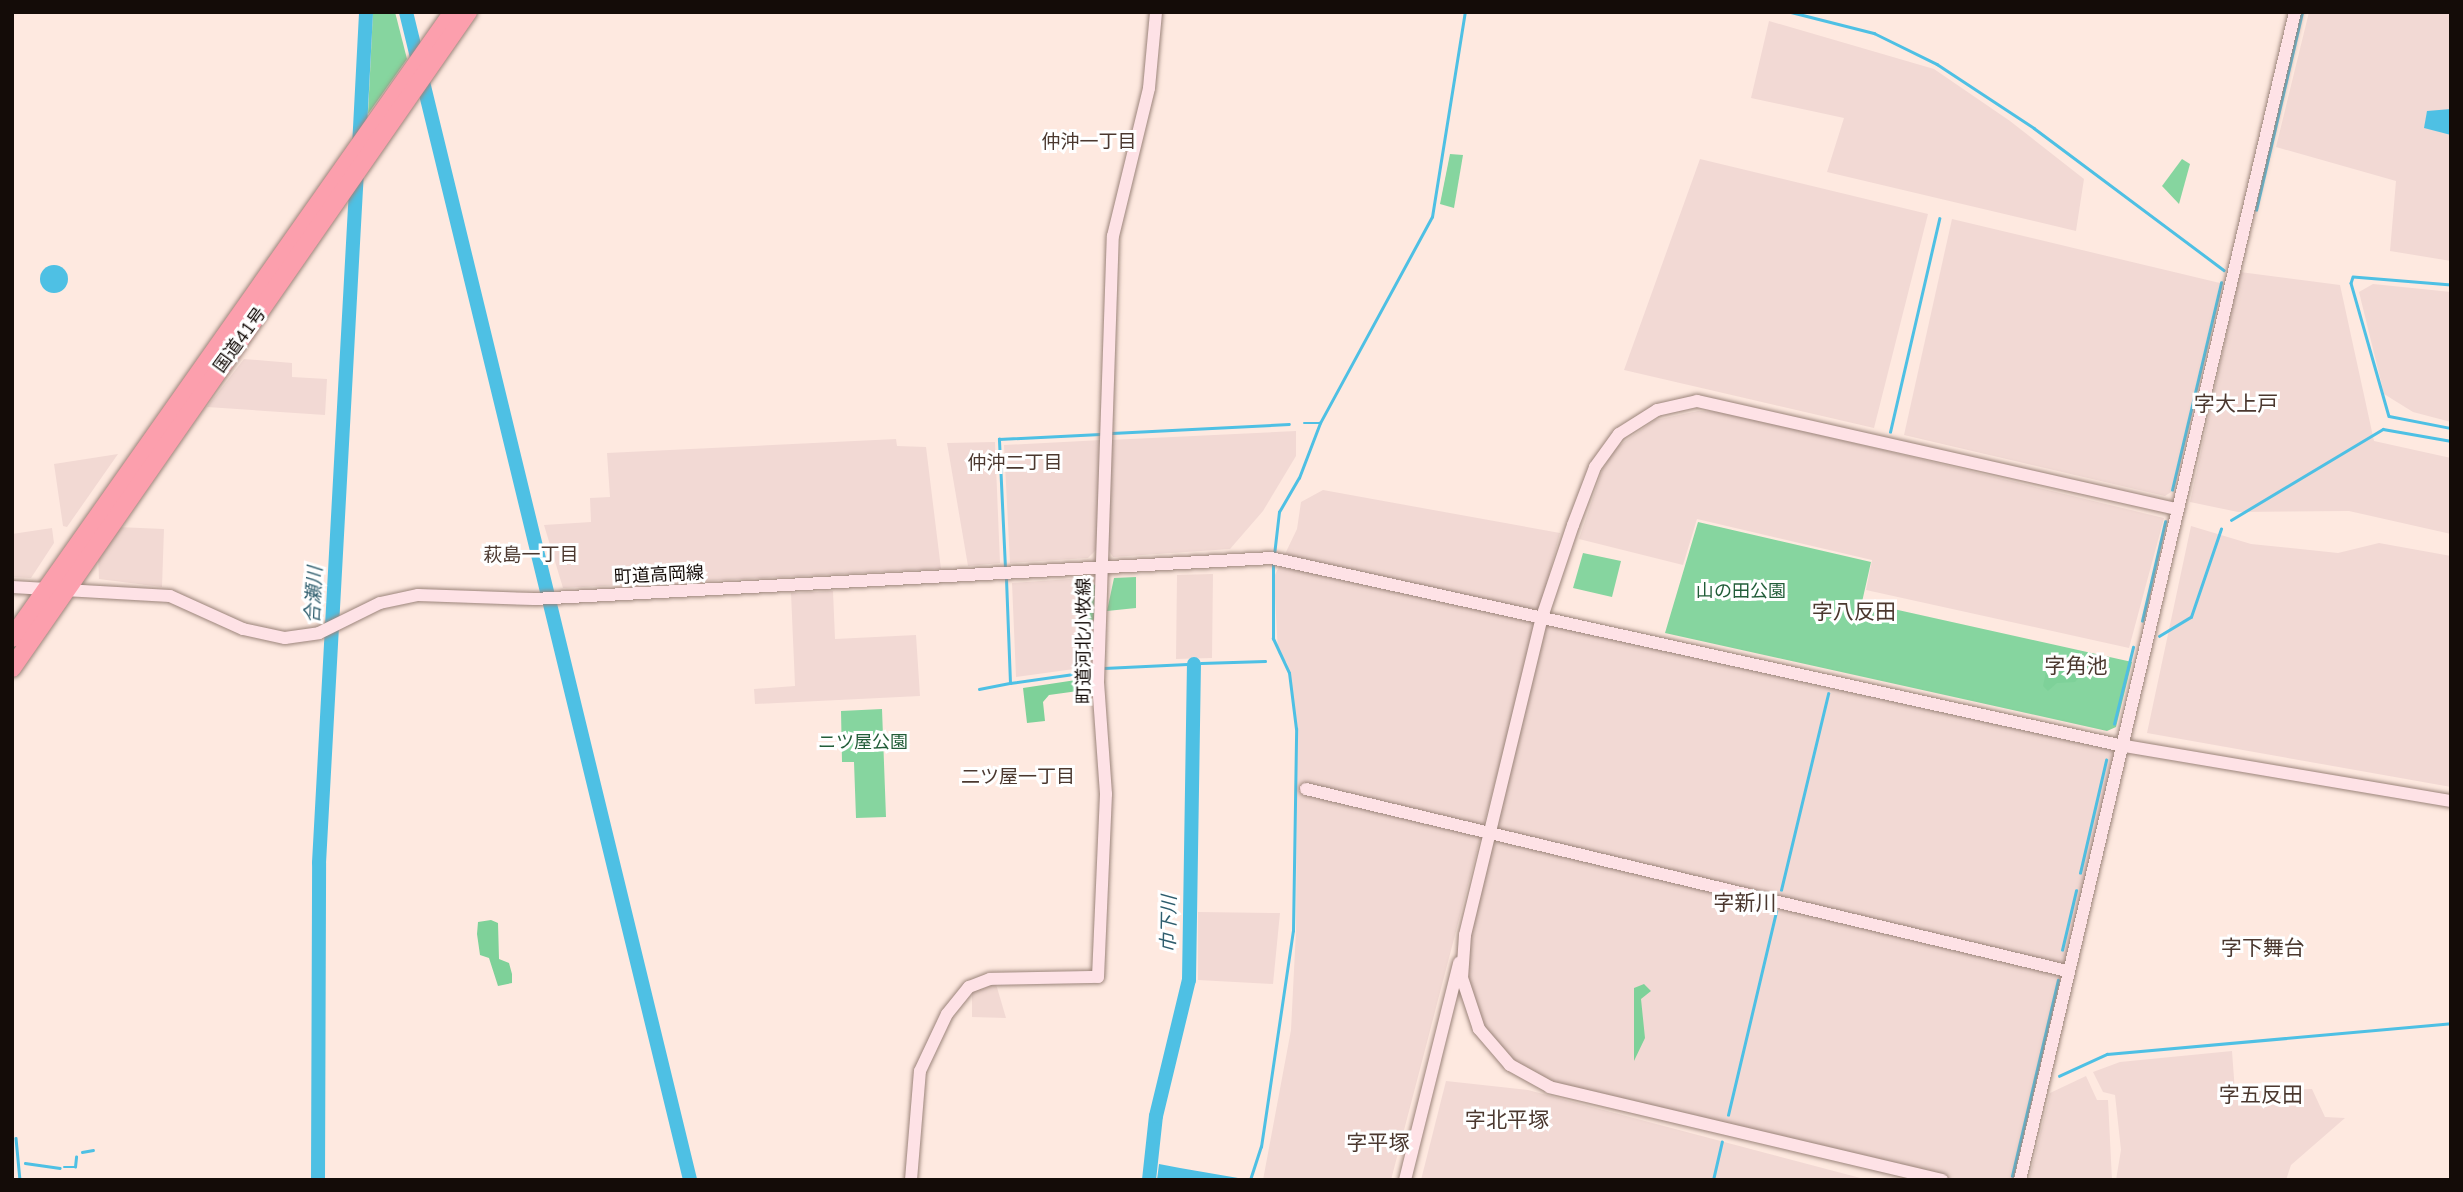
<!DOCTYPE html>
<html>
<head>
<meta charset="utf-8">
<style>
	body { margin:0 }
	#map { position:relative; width:2463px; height:1192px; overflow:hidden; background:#fee9e0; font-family:"Nunito Sans","Noto Sans JP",sans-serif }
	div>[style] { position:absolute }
	.commercial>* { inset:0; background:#f2d9d3 }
	.industrial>* { inset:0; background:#f2d9d4 }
	.green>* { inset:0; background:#86d59f }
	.forest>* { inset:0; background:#7ed199 }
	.water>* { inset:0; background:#4ec0e4 }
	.round { border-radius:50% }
	.stream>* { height:2.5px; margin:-1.25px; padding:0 1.25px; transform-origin:1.25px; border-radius:1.25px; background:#4ec0e4 }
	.river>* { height:14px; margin:-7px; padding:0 7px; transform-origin:7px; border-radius:7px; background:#4ec0e4 }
	.roads { filter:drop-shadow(0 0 2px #9b847a) drop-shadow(0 0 2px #9b847a) }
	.secondary>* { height:12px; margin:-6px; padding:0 6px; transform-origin:6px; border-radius:6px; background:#fee2e6 }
	.highway>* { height:18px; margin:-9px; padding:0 9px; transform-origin:9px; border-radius:9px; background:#fc9fad }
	span { translate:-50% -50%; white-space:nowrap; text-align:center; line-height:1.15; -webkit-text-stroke:6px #fff; paint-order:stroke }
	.street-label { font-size:18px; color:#140c08 }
	.park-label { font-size:18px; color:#225d39 }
	.neighbourhood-label { font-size:19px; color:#4b382f }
	.water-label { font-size:19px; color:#2e5d6d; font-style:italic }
	.quarter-label { font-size:21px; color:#4b382f }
	.frame { position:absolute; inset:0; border:14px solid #140c08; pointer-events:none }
</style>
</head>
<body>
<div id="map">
	<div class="commercial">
		<div style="clip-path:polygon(118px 454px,67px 527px,63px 526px,54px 464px)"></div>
		<div style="clip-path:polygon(117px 527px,164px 529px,162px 587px,99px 579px,98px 554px)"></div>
		<div style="clip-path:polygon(52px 528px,54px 543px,31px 578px,12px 577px,12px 534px)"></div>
		<div style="clip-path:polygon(1213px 574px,1212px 658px,1176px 659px,1177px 575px)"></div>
		<div style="clip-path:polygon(996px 984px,1006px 1018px,972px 1017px,972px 990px)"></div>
	</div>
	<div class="industrial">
		<div style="clip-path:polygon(2309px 12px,2451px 12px,2451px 261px,2390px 251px,2396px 181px,2276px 147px)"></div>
		<div style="clip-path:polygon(1769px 21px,1934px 69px,2010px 121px,2084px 179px,2076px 231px,1827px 172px,1844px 118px,1751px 98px)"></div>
		<div style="clip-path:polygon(1700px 159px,1928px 214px,1874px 428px,1624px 370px)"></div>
		<div style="clip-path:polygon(1952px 219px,2220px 283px,2171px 492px,2165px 496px,1904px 435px)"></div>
		<div style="clip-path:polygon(2240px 272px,2340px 285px,2374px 441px,2451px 458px,2451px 534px,2349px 511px,2238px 512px,2190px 502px)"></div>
		<div style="clip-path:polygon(2373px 284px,2451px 292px,2451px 422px,2413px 412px,2384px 394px,2359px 292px)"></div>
		<div style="clip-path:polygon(244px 359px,292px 363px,292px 377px,327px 379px,325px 415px,207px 407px)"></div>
		<div style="clip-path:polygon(1698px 411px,1725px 412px,2164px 518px,2129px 648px,1866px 590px,1872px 560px,1697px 519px,1683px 565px,1579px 539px,1603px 468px,1617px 447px,1655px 420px)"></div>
		<div style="clip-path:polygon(1296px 431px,1296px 456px,1263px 511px,1230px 549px,1113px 557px,1108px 549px,1110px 440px)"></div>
		<div style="clip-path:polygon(896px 439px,897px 446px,926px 447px,941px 569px,563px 588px,544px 525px,591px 522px,590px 498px,610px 497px,607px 453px)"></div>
		<div style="clip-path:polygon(1102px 440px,1097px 549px,1088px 558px,1010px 563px,1004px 445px)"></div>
		<div style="clip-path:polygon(995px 442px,1000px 563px,968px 566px,947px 443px)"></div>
		<div style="clip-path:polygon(1323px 490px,1560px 533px,1391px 1180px,1263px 1180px,1291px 1030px,1296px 930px,1297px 724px,1287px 663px,1278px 653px,1274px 577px,1297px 529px,1301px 502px)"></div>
		<div style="clip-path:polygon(2191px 526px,2251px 544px,2338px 553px,2379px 543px,2451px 556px,2451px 787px,2147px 733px)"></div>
		<div style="clip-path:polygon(1085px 578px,1077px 621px,1098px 619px,1096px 666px,1016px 677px,1012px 583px)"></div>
		<div style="clip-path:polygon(833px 591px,835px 639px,916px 635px,920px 696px,755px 704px,754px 689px,795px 686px,791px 593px)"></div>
		<div style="clip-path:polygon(1542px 617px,2119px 745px,2020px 1180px,1942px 1180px,1538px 1082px,1479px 1029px,1462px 954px)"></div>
		<div style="clip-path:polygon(1198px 912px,1280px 913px,1273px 984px,1198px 980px)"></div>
		<div style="clip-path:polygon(2232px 1051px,2235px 1092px,2312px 1089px,2325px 1117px,2345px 1118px,2291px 1165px,2286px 1180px,2116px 1180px,2121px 1150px,2115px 1095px,2103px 1092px,2093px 1072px,2120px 1062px)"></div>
		<div style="clip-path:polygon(2086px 1076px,2097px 1100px,2108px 1100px,2112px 1180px,2029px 1180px,2050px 1093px)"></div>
		<div style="clip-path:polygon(1446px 1081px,1528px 1090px,1868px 1180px,1421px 1180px)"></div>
	</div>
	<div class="green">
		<div style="clip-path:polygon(373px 12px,395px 12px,407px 59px,368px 114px)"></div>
		<div style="clip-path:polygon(1450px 154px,1463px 155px,1454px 208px,1440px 204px)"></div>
		<div style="clip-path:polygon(2182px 159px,2190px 164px,2179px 204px,2162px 186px)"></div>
		<div style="clip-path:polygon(1698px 522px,1871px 562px,1862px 602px,2132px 662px,2116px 727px,2107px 731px,1665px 633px)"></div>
		<div style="clip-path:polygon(1583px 553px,1621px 561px,1612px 597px,1573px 588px)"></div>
		<div style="clip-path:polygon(1136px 577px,1136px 608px,1107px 611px,1114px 578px)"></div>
		<div style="clip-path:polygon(1085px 578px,1099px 588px,1098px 619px,1077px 622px)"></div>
		<div style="clip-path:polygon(882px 709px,886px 817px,856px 818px,854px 762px,842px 762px,841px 711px)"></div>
	</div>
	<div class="forest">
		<div style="clip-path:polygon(2050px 653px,2094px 661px,2075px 682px,2057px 683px,2048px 691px,2043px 686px)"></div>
		<div style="clip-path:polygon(1076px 680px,1078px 691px,1049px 695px,1043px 702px,1045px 721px,1027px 723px,1023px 688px)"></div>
		<div style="clip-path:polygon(491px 920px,498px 923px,499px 959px,509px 963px,512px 974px,512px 983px,498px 986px,489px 958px,480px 955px,477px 934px,478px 922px)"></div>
		<div style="clip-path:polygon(1644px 984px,1651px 991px,1641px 999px,1645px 1038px,1634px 1061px,1634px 988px)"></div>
	</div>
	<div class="water">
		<div style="clip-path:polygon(2451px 109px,2451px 135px,2424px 128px,2427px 111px)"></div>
		<div class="round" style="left:40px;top:265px;width:28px;height:28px"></div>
		<div style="clip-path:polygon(1159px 1164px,1180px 1168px,1238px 1178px,1157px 1180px)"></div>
	</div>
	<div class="stream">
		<div style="left:1791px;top:12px;width:86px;rotate:14.2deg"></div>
		<div style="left:1874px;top:33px;width:70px;rotate:26.2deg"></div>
		<div style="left:1937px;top:64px;width:116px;rotate:33.4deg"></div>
		<div style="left:2034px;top:128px;width:237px;rotate:36.8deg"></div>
		<div style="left:2256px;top:210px;width:203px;rotate:-76.9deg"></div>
		<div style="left:2451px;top:285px;width:98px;rotate:-175.3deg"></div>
		<div style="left:2353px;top:277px;width:6px;rotate:108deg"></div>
		<div style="left:2351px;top:283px;width:138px;rotate:74.1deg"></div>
		<div style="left:2389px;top:416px;width:63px;rotate:11deg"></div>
		<div style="left:1304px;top:423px;width:16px"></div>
		<div style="left:1890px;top:432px;width:219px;rotate:-77deg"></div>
		<div style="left:1112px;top:433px;width:177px;rotate:-2.9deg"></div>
		<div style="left:2172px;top:490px;width:213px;rotate:-76.7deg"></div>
		<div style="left:2231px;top:520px;width:177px;rotate:-30.9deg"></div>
		<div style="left:2383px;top:429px;width:69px;rotate:10deg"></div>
		<div style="left:1274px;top:555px;width:43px;rotate:-83.4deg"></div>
		<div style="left:1279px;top:512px;width:39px;rotate:-60deg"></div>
		<div style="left:1299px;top:478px;width:59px;rotate:-69.1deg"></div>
		<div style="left:1320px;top:423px;width:234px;rotate:-61.5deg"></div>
		<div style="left:1432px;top:217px;width:208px;rotate:-80.9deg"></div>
		<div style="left:1005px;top:568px;width:129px;rotate:-92.7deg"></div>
		<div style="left:999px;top:439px;width:101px;rotate:-2.8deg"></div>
		<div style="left:2142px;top:621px;width:102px;rotate:-76.9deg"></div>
		<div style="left:2159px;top:636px;width:37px;rotate:-31deg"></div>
		<div style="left:2191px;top:617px;width:93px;rotate:-71.2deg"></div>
		<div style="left:1201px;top:663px;width:64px;rotate:-1.8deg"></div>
		<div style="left:1190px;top:664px;width:4px"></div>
		<div style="left:1104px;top:668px;width:83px;rotate:-2.8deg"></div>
		<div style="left:1010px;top:683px;width:85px;rotate:-8.1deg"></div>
		<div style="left:979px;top:689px;width:32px;rotate:-11deg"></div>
		<div style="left:1010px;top:683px;width:105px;rotate:-92.2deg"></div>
		<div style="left:2114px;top:724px;width:79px;rotate:-76.1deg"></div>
		<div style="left:2080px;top:873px;width:116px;rotate:-77deg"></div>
		<div style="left:1781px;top:890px;width:202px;rotate:-76.5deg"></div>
		<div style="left:2062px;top:950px;width:61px;rotate:-76.7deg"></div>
		<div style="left:2059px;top:1076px;width:53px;rotate:-24.6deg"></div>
		<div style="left:2107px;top:1054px;width:345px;rotate:-5.1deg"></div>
		<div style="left:1728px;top:1115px;width:209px;rotate:-76.7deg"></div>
		<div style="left:16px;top:1138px;width:42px;rotate:84.6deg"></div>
		<div style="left:82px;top:1152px;width:11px;rotate:-10deg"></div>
		<div style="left:25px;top:1163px;width:35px;rotate:8deg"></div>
		<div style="left:64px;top:1167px;width:11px"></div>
		<div style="left:75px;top:1167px;width:10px;rotate:-84deg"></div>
		<div style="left:2012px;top:1176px;width:201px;rotate:-76.8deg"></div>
		<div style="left:1250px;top:1180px;width:35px;rotate:-72deg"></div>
		<div style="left:1261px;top:1147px;width:218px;rotate:-81.6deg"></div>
		<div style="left:1293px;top:931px;width:202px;rotate:-89.1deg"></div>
		<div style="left:1296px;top:729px;width:56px;rotate:-97.1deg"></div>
		<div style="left:1289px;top:673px;width:38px;rotate:-115deg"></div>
		<div style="left:1273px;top:639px;width:77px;rotate:-90deg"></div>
		<div style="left:1713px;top:1180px;width:39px;rotate:-77deg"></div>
	</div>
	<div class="river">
		<div style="left:406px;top:12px;width:1202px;rotate:76.33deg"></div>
		<div style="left:359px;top:147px;width:135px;rotate:-87deg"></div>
		<div style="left:318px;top:1180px;width:317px;rotate:-89.8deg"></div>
		<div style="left:319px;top:863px;width:693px;rotate:-86.86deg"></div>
		<div style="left:1149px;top:1180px;width:64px;rotate:-83.8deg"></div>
		<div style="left:1156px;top:1116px;width:140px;rotate:-76.4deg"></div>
		<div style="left:1189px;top:980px;width:316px;rotate:-89.1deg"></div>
	</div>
	<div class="roads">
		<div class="secondary">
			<div style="left:12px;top:587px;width:158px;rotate:3.3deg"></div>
			<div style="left:170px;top:596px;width:80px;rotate:24.3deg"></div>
			<div style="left:243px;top:629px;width:43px;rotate:12.1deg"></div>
			<div style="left:285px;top:638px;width:34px;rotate:-8deg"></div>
			<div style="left:319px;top:633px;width:68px;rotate:-26.2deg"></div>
			<div style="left:380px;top:603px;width:39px;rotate:-12deg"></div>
			<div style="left:418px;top:595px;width:116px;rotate:2deg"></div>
			<div style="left:534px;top:599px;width:738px;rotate:-3.18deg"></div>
			<div style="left:1271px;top:558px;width:868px;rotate:12.44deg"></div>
			<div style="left:2119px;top:745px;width:337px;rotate:9.6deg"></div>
			<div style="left:1306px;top:789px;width:782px;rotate:13.45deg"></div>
			<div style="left:911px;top:1180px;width:109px;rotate:-85.3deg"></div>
			<div style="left:920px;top:1071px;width:63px;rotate:-64.7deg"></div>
			<div style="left:947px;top:1014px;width:35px;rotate:-51deg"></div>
			<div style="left:969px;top:987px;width:22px;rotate:-21deg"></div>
			<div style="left:990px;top:979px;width:108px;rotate:-1.1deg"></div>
			<div style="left:1098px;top:977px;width:183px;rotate:-87.5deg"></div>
			<div style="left:1106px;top:794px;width:112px;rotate:-94.1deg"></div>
			<div style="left:1098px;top:682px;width:446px;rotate:-88.1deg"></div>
			<div style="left:1113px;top:236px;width:152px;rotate:-76.3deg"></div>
			<div style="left:1149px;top:88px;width:76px;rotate:-84.7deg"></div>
			<div style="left:1405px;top:1180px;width:224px;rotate:-76deg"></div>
			<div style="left:1942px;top:1180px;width:403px;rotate:-166.7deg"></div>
			<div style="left:1550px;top:1087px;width:46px;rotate:-151.2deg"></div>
			<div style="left:1510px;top:1065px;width:48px;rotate:-130.7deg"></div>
			<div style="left:1479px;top:1029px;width:54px;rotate:-108.4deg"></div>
			<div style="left:1462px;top:978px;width:43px;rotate:-86deg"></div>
			<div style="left:1465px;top:935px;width:327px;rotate:-76.4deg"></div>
			<div style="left:1542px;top:617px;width:97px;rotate:-71.4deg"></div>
			<div style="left:1573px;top:525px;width:62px;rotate:-69.2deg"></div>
			<div style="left:1595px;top:467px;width:41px;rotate:-54deg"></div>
			<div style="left:1619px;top:434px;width:45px;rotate:-32.3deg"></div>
			<div style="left:1657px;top:410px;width:41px;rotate:-12.7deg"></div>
			<div style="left:1697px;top:401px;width:492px;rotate:12.7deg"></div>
			<div style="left:2020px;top:1180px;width:1200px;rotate:-76.75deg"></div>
		</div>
		<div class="highway">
			<div style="left:12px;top:638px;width:766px;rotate:-54.84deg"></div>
			<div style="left:12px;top:668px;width:799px;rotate:-55.2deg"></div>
		</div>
	</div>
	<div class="street-label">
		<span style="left:240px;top:340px;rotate:-54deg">国道41号</span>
		<span style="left:659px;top:575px;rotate:-3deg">町道高岡線</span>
		<span style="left:1084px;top:641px;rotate:-90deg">町道河北小牧線</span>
	</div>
	<div class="park-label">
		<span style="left:1741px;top:591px">山の田公園</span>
		<span style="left:863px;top:742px">ニツ屋公園</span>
	</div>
	<div class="neighbourhood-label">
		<span style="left:1089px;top:143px">仲沖一丁目</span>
		<span style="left:1015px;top:464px">仲沖二丁目</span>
		<span style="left:531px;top:556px">萩島一丁目</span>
		<span style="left:1018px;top:778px">二ツ屋一丁目</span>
	</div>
	<div class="water-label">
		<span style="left:315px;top:595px;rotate:-87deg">合瀬川</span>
		<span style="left:1170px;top:924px;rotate:-89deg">巾下川</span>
	</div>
	<div class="quarter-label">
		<span style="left:2236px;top:404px">字大上戸</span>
		<span style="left:1854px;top:612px">字八反田</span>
		<span style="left:2076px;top:666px">字角池</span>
		<span style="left:1745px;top:903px">字新川</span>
		<span style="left:2263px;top:948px">字下舞台</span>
		<span style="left:2261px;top:1095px">字五反田</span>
		<span style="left:1507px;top:1120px">字北平塚</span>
		<span style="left:1378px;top:1143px">字平塚</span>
	</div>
	<div class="frame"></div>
</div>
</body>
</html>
